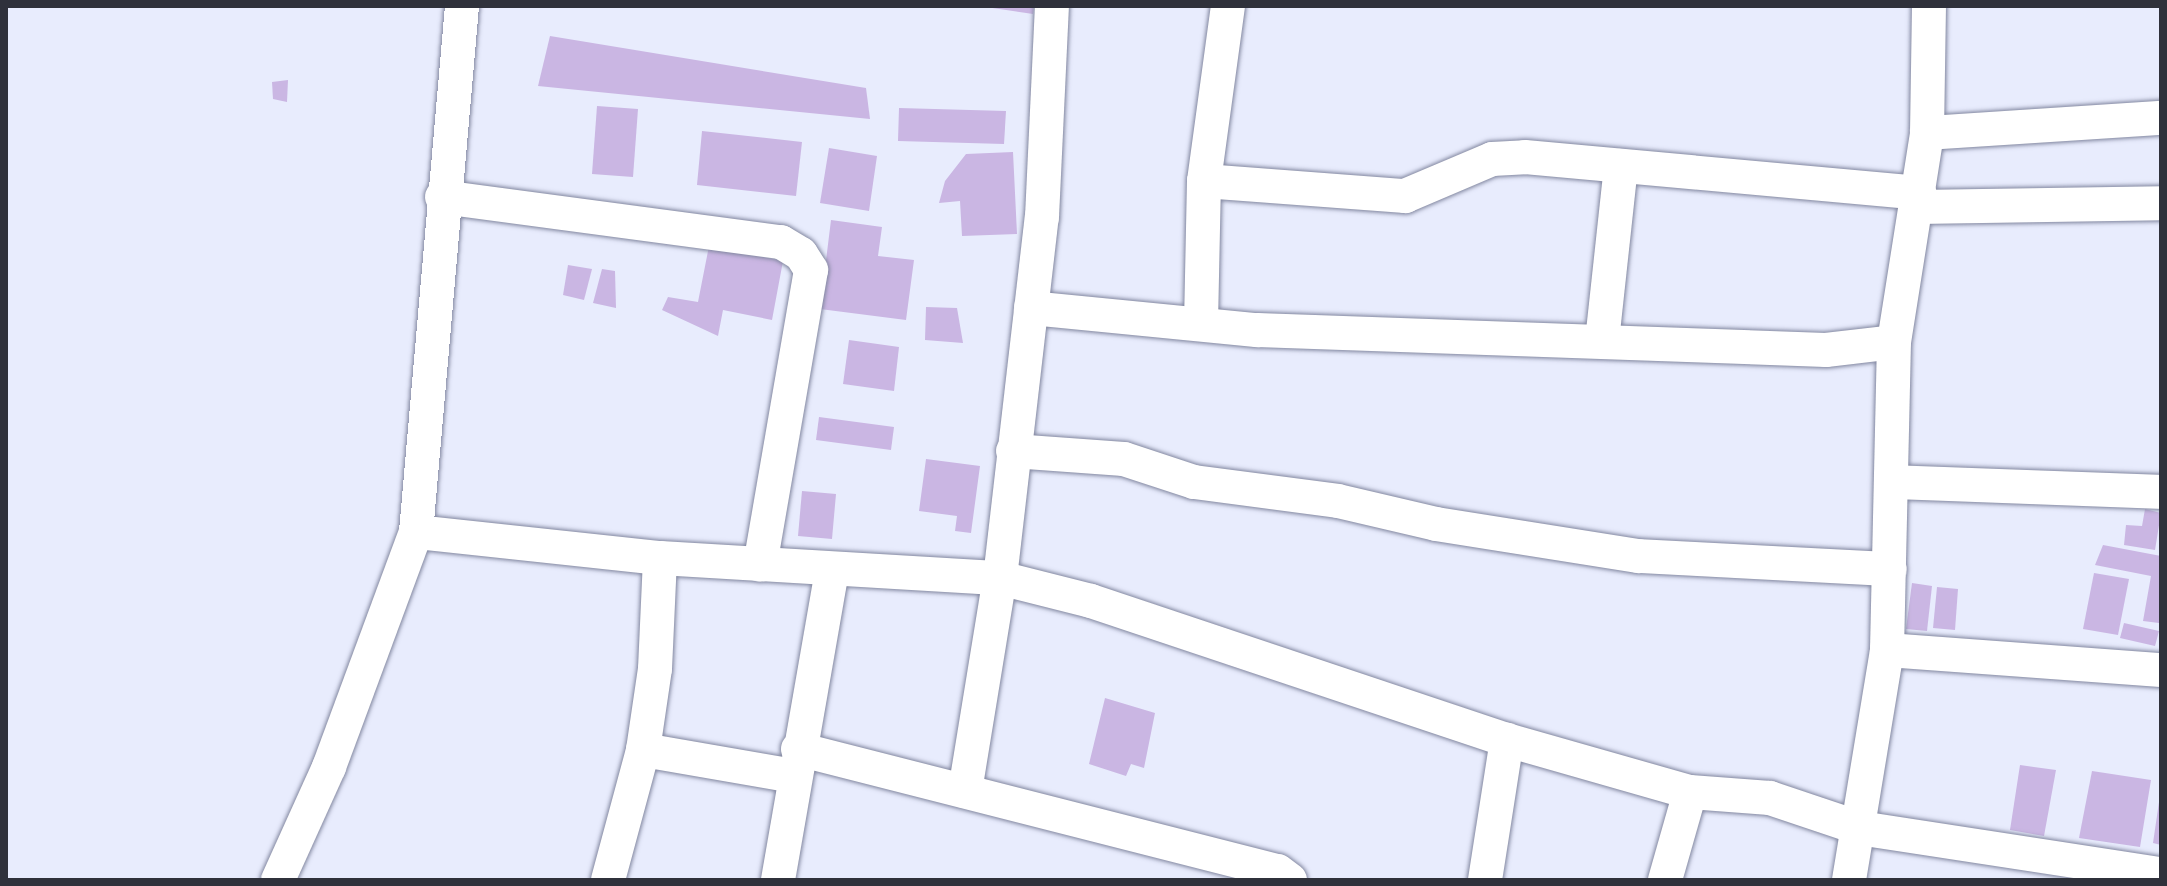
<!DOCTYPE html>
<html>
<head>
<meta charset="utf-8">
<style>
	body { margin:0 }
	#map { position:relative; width:2167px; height:886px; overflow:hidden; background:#e8ecfd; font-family:"DM Sans",sans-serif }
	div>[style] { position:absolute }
	.building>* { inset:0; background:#cab6e3 }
	.roads { filter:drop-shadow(0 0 2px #8287a0) drop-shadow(0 0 2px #8287a0) }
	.minor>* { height:34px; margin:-17px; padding:0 17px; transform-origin:17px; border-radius:17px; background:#fff }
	span { translate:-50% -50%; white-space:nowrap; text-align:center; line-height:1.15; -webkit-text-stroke:8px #e8ecfd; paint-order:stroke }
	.frame { position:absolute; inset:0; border:8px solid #2f313b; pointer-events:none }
</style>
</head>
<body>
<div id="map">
	<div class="building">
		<div style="clip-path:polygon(979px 6px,1034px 6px,1033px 14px)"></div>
		<div style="clip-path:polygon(550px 36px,866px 88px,870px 119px,538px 86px)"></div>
		<div style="clip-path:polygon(288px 80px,287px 102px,273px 99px,272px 82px)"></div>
		<div style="clip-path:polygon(597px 106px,638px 109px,633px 177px,592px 174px)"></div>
		<div style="clip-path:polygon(899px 108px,1006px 111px,1004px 144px,898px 141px)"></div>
		<div style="clip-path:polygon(702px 131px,802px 142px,796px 196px,697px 185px)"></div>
		<div style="clip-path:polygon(829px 148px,877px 156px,869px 211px,820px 203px)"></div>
		<div style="clip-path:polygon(1013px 152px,1017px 234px,962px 236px,960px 201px,939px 203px,945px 181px,966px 154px)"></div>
		<div style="clip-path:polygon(831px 220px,882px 227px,878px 256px,914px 260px,906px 320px,820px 309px)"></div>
		<div style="clip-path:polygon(709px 246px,783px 261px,772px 320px,723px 310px,718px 336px,662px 310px,668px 297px,698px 302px)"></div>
		<div style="clip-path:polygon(568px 265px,592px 269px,584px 300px,563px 295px)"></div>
		<div style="clip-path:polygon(602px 269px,615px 271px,616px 308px,593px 303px)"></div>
		<div style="clip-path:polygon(926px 307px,957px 308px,963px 343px,925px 340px)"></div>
		<div style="clip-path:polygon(849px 340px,899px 347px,894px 391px,843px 384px)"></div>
		<div style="clip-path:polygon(819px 417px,894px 427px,891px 450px,816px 440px)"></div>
		<div style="clip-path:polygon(926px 459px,980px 466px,971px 533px,955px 531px,957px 516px,919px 511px)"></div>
		<div style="clip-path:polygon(802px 491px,836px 494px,832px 539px,798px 536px)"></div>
		<div style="clip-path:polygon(2145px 509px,2161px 513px,2155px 550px,2124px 545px,2126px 525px,2142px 526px)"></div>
		<div style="clip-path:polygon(2103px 545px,2161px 556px,2159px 623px,2143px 621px,2151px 576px,2095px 565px)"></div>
		<div style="clip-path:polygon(2094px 573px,2129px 579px,2118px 635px,2083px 629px)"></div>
		<div style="clip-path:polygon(1912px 583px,1932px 586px,1927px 631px,1906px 629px)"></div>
		<div style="clip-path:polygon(1937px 587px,1958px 589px,1955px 630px,1933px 628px)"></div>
		<div style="clip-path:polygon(2124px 623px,2159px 631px,2155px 646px,2120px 638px)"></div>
		<div style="clip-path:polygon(1105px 698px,1155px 713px,1144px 768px,1131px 764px,1126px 776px,1089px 764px)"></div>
		<div style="clip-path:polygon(2020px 765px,2056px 770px,2044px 836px,2010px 830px)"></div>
		<div style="clip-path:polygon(2092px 771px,2151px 780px,2140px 847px,2079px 838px)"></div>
		<div style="clip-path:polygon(2159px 802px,2161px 802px,2161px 845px,2153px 843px)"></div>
	</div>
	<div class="roads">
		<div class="minor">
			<div style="left:1927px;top:133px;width:234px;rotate:-3.7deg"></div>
			<div style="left:1204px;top:181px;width:202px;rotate:4.3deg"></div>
			<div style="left:1405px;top:196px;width:95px;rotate:-23deg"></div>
			<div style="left:1492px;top:159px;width:33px;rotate:-3deg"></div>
			<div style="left:1525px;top:157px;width:396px;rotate:5.2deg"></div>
			<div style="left:442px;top:197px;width:342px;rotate:7.6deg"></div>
			<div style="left:781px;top:242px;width:23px;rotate:31deg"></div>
			<div style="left:801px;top:254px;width:19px;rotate:58deg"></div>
			<div style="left:811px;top:270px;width:299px;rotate:99.8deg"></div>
			<div style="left:1918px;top:207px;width:243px;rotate:-0.9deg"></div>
			<div style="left:1031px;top:308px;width:227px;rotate:5.6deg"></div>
			<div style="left:1257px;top:330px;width:569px;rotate:2.01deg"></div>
			<div style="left:1826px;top:350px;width:68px;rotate:-6.7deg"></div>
			<div style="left:1201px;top:324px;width:143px;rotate:-88.8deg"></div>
			<div style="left:1204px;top:181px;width:177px;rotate:-82.2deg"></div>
			<div style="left:1602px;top:341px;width:176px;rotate:-83.8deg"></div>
			<div style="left:1013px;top:451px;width:111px;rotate:4.1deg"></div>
			<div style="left:1124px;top:459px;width:74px;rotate:18.2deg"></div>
			<div style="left:1194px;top:482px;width:145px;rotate:7.5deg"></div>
			<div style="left:1338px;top:501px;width:101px;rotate:13.2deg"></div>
			<div style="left:1436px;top:524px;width:206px;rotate:9deg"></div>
			<div style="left:1639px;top:556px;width:251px;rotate:3deg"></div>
			<div style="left:1892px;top:482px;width:269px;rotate:2.1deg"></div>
			<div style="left:416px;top:532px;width:245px;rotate:6.1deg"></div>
			<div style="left:660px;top:558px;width:341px;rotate:3.4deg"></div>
			<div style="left:1000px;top:578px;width:94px;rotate:14.2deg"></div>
			<div style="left:1091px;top:601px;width:439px;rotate:18.5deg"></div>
			<div style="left:1507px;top:740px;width:190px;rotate:15.9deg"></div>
			<div style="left:1690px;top:792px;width:80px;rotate:4.3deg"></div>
			<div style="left:1770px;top:798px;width:94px;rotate:18.6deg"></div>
			<div style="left:1859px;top:828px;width:305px;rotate:8.7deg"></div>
			<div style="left:1887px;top:650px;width:275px;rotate:4.2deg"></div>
			<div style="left:798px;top:749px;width:495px;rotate:14.3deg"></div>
			<div style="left:1278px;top:871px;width:15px;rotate:37deg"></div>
			<div style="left:643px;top:750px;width:152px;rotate:9.8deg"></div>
			<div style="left:965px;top:791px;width:216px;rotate:-80.7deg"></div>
			<div style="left:1000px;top:578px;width:363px;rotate:-83.4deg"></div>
			<div style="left:1042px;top:217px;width:211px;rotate:-87.3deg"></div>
			<div style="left:278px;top:880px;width:124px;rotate:-65.7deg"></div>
			<div style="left:329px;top:767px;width:251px;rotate:-69.7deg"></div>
			<div style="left:416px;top:532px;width:528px;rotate:-85deg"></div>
			<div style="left:608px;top:880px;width:135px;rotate:-74.9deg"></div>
			<div style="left:643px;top:750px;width:82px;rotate:-81.6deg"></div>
			<div style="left:655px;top:669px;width:111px;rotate:-87.4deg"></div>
			<div style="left:778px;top:880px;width:315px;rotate:-80.1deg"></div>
			<div style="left:1485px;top:880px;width:142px;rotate:-81.1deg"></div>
			<div style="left:1665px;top:880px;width:91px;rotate:-74.1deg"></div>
			<div style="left:1849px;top:880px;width:233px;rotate:-80.6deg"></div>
			<div style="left:1887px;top:650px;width:308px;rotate:-88.7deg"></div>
			<div style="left:1894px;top:342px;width:212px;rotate:-81deg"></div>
			<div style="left:1927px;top:133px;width:127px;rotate:-89.1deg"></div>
		</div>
	</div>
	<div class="frame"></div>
</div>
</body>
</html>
